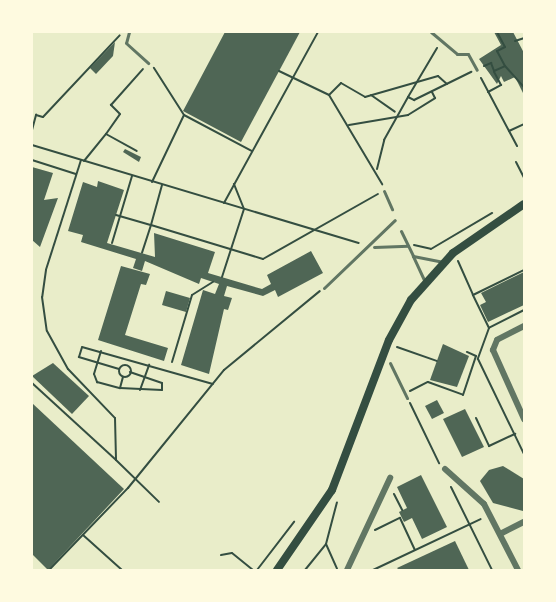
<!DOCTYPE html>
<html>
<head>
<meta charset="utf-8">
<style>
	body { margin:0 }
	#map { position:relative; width:556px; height:602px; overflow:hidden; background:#e9edc9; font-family:"DejaVu Sans",sans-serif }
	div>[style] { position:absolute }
	.building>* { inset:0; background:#4f6655 }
	.path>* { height:2px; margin:-1px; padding:0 1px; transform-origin:1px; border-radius:1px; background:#344e41 }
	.path>.ring { margin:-1px; padding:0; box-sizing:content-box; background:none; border:2px solid #344e41; border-radius:50% }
	.service>* { height:3px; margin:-1.5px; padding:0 1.5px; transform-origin:1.5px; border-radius:1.5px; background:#617663 }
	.minor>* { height:6px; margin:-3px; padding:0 3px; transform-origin:3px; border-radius:3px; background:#617663 }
	.secondary>* { height:8px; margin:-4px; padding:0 4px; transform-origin:4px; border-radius:4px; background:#344e41 }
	span { translate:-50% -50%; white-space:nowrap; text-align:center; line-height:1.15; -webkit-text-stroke:4.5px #fefae0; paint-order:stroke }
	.frame { position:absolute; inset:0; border:33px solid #fefae0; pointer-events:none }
</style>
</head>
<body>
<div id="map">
	<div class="building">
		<div style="clip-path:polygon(225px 32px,300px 32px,241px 142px,183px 111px)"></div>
		<div style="clip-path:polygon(494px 32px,513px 32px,524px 53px,524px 95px,515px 77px,504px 82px,501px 76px,497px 84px,479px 59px,501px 45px)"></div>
		<div style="clip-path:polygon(115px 42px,113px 56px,96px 74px,90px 68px)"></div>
		<div style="clip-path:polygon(125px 149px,141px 157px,139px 162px,123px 152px)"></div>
		<div style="clip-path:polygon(32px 167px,53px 173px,44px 200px,58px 198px,40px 247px,32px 240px)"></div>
		<div style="clip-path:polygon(98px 181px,124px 190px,107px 243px,155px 257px,154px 233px,215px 252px,208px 273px,262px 289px,271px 284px,267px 275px,311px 251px,323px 273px,278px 297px,275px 290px,263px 296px,227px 286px,224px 296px,232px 298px,228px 310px,224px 309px,209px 374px,181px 365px,203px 290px,215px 294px,219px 284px,201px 278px,199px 284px,145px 261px,142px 271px,133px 268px,136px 259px,81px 242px,83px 235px,68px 231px,83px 182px,97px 187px)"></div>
		<div style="clip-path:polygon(121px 266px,150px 274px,146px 285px,141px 284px,125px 335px,168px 348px,164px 361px,98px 340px)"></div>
		<div style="clip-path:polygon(524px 272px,524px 305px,488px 322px,480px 305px,486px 302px,481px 293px)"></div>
		<div style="clip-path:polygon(166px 291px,190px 298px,186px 312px,162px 305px)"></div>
		<div style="clip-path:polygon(443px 344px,469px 356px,457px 387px,430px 380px)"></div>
		<div style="clip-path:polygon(53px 363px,89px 396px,72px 414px,32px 376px)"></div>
		<div style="clip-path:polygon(437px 400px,444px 413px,432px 419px,425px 406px)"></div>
		<div style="clip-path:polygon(32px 403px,124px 489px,48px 570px,32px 554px)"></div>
		<div style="clip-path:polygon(465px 409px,484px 447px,462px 457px,443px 419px)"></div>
		<div style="clip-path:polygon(503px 466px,524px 479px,523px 511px,493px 503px,480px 481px,489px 470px)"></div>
		<div style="clip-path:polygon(421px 475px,447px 527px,422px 539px,412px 518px,404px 522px,399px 512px,407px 508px,397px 487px)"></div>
		<div style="clip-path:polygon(455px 541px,469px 570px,399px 570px,397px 568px)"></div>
	</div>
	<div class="path">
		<div style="left:497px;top:32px;width:17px;rotate:62deg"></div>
		<div style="left:505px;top:47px;width:9px;rotate:153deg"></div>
		<div style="left:497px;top:51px;width:17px;rotate:62deg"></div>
		<div style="left:515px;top:41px;width:9px;rotate:-18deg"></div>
		<div style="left:484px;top:66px;width:8px;rotate:-23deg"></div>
		<div style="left:491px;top:63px;width:9px;rotate:69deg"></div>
		<div style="left:494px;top:71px;width:12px;rotate:-24deg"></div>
		<div style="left:505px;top:66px;width:28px;rotate:48deg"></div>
		<div style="left:279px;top:71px;width:55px;rotate:25.6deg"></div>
		<div style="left:329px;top:95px;width:104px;rotate:59.2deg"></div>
		<div style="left:481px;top:78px;width:77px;rotate:62.1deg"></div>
		<div style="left:488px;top:92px;width:15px;rotate:-28deg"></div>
		<div style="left:501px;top:85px;width:15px;rotate:-118deg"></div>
		<div style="left:329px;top:95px;width:17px;rotate:-45deg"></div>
		<div style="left:341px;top:83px;width:28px;rotate:30deg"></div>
		<div style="left:365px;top:97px;width:76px;rotate:-16deg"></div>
		<div style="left:438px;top:76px;width:12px;rotate:42deg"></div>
		<div style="left:371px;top:95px;width:29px;rotate:35deg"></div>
		<div style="left:408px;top:97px;width:57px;rotate:-59.4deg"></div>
		<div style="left:184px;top:115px;width:77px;rotate:27.9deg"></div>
		<div style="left:349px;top:125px;width:60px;rotate:-9.6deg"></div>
		<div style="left:408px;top:115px;width:32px;rotate:-32deg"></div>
		<div style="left:435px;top:98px;width:7px;rotate:-117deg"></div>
		<div style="left:32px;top:130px;width:16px;rotate:-75deg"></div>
		<div style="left:36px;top:115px;width:7px;rotate:16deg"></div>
		<div style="left:43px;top:117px;width:112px;rotate:-46.8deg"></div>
		<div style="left:509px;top:131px;width:17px;rotate:-25deg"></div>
		<div style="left:106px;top:134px;width:24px;rotate:-55deg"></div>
		<div style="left:120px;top:114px;width:13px;rotate:-135deg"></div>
		<div style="left:111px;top:105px;width:48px;rotate:-48.4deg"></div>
		<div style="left:32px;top:145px;width:341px;rotate:16.7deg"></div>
		<div style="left:32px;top:160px;width:46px;rotate:17.7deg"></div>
		<div style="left:81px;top:160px;width:115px;rotate:107.7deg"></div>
		<div style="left:46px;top:270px;width:27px;rotate:98deg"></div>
		<div style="left:42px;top:297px;width:34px;rotate:82deg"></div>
		<div style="left:47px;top:331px;width:43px;rotate:61.1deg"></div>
		<div style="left:68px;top:369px;width:68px;rotate:46.2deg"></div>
		<div style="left:115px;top:418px;width:42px;rotate:88.6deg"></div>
		<div style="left:116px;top:460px;width:60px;rotate:44.3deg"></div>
		<div style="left:84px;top:161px;width:35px;rotate:-51deg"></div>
		<div style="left:106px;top:134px;width:35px;rotate:29deg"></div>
		<div style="left:516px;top:162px;width:18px;rotate:63deg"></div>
		<div style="left:377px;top:169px;width:30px;rotate:-76deg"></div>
		<div style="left:384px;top:140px;width:49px;rotate:-60.8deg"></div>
		<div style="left:408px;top:97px;width:7px;rotate:27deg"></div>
		<div style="left:414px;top:100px;width:64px;rotate:-26.2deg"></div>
		<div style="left:152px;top:182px;width:74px;rotate:-64.5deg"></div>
		<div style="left:184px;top:115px;width:56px;rotate:-122.6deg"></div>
		<div style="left:162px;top:185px;width:41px;rotate:105.4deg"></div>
		<div style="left:151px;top:225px;width:117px;rotate:16.9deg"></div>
		<div style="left:263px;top:259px;width:132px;rotate:-29.5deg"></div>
		<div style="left:224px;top:203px;width:195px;rotate:-61.2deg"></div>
		<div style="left:116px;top:215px;width:36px;rotate:16deg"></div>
		<div style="left:151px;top:225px;width:29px;rotate:108deg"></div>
		<div style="left:112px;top:243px;width:70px;rotate:-73.4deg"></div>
		<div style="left:414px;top:245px;width:17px;rotate:13deg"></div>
		<div style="left:431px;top:249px;width:71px;rotate:-30.5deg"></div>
		<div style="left:458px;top:261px;width:37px;rotate:66deg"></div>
		<div style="left:222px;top:277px;width:71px;rotate:-72.1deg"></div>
		<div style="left:244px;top:209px;width:27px;rotate:-112deg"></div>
		<div style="left:524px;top:310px;width:39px;rotate:153deg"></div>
		<div style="left:489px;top:328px;width:33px;rotate:110deg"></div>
		<div style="left:478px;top:359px;width:106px;rotate:64.2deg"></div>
		<div style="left:489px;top:328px;width:37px;rotate:-116deg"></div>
		<div style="left:473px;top:295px;width:57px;rotate:-26.1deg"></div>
		<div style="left:397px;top:347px;width:42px;rotate:19.3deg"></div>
		<div style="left:101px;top:351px;width:24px;rotate:107deg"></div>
		<div style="left:94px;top:374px;width:9px;rotate:69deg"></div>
		<div style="left:97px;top:382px;width:24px;rotate:15deg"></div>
		<div style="left:120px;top:388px;width:11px;rotate:-75deg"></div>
		<div style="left:172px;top:362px;width:70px;rotate:-73.4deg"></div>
		<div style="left:192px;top:295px;width:25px;rotate:-32deg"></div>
		<div class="ring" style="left:119px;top:365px;width:10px;height:10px"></div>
		<div style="left:119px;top:369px;width:42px;rotate:-163.3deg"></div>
		<div style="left:79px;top:357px;width:10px;rotate:-73deg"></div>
		<div style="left:82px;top:347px;width:136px;rotate:15.8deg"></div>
		<div style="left:32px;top:383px;width:114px;rotate:42.5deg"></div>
		<div style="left:120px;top:388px;width:42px;rotate:2.7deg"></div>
		<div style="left:162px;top:390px;width:7px;rotate:-90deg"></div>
		<div style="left:162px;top:383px;width:34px;rotate:-161deg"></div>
		<div style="left:140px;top:390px;width:27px;rotate:-70deg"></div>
		<div style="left:410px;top:391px;width:20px;rotate:-27deg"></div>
		<div style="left:428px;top:382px;width:37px;rotate:20deg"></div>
		<div style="left:463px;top:395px;width:41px;rotate:-71.6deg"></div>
		<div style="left:476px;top:356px;width:10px;rotate:-156deg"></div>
		<div style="left:410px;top:403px;width:67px;rotate:64.2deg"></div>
		<div style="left:476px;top:418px;width:31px;rotate:65deg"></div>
		<div style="left:489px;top:446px;width:29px;rotate:-25deg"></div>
		<div style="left:451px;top:487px;width:93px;rotate:63.7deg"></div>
		<div style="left:394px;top:494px;width:18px;rotate:63deg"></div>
		<div style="left:375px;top:530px;width:28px;rotate:-26deg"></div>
		<div style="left:400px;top:518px;width:35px;rotate:65deg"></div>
		<div style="left:83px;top:535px;width:52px;rotate:41.9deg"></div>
		<div style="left:326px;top:544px;width:27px;rotate:66deg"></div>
		<div style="left:221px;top:555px;width:11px;rotate:-10deg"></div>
		<div style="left:232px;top:553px;width:27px;rotate:39deg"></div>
		<div style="left:49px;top:570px;width:114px;rotate:-46.1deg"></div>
		<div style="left:128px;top:488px;width:152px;rotate:-50.9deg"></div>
		<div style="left:224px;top:370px;width:124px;rotate:-39.5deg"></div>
		<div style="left:257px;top:570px;width:61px;rotate:-52.4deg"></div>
		<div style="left:305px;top:570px;width:33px;rotate:-51deg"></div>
		<div style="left:326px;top:544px;width:43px;rotate:-75.3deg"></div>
		<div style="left:373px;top:570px;width:119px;rotate:-25.3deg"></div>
	</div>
	<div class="service">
		<div style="left:129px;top:32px;width:11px;rotate:105deg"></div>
		<div style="left:126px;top:43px;width:30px;rotate:42deg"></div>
		<div style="left:431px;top:32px;width:34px;rotate:40deg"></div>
		<div style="left:457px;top:54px;width:11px"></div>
		<div style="left:468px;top:54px;width:18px;rotate:61deg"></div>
		<div style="left:384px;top:191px;width:20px;rotate:66deg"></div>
		<div style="left:401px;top:231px;width:28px;rotate:64deg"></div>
		<div style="left:374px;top:247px;width:34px;rotate:-2deg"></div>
		<div style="left:425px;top:282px;width:29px;rotate:-115deg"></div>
		<div style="left:413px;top:256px;width:31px;rotate:11deg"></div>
		<div style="left:324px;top:288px;width:98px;rotate:-43.8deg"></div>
		<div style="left:390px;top:363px;width:39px;rotate:64deg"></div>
	</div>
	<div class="minor">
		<div style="left:524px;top:326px;width:30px;rotate:153deg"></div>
		<div style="left:497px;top:340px;width:11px;rotate:112deg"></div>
		<div style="left:493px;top:350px;width:76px;rotate:65.8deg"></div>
		<div style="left:445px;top:469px;width:52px;rotate:41.9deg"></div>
		<div style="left:484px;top:504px;width:74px;rotate:62.7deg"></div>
		<div style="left:500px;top:534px;width:27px;rotate:-27deg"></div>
		<div style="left:347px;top:570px;width:102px;rotate:-64.9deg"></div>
	</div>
	<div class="secondary">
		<div style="left:277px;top:570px;width:97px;rotate:-55.5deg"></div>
		<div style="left:332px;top:490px;width:160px;rotate:-69.2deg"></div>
		<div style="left:389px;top:340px;width:46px;rotate:-61.2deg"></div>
		<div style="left:411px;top:300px;width:63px;rotate:-48.2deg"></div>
		<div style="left:453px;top:253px;width:86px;rotate:-34.6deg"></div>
	</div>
	<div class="frame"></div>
</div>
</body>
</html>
